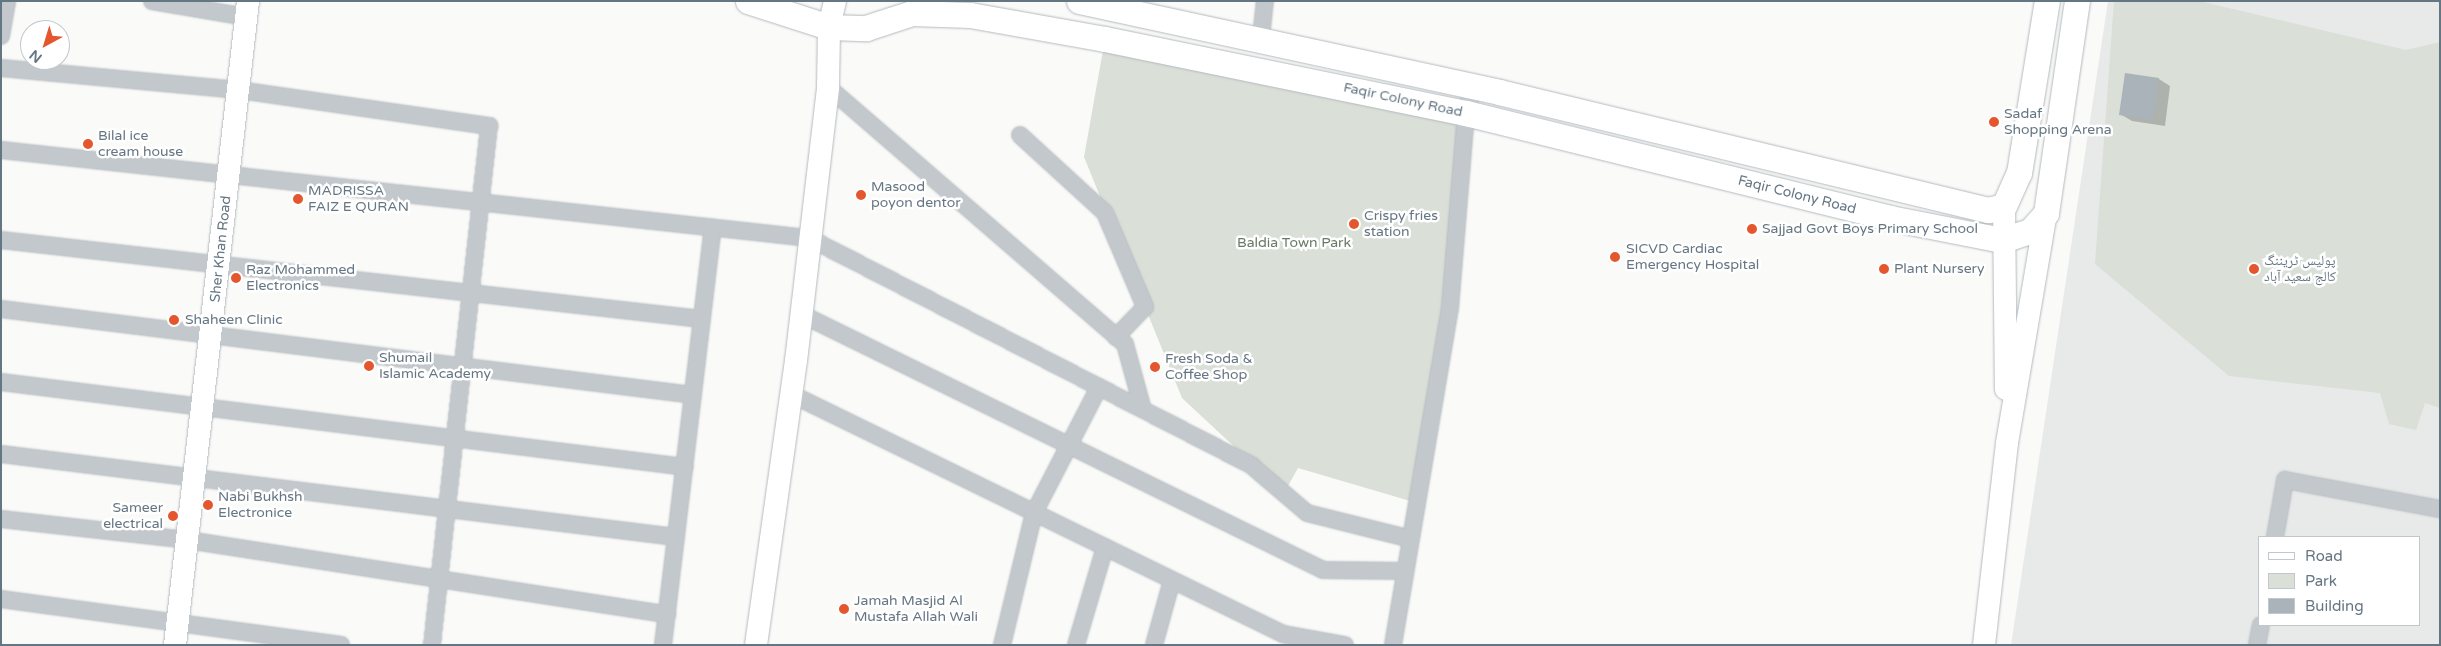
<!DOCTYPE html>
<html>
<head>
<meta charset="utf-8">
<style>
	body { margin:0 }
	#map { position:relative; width:2441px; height:646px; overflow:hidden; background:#fafaf8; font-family:"Varela Round","Noto Naskh Arabic",sans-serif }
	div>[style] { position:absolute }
	.built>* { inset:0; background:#e8e9e9 }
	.green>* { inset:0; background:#dadfd7 }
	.shadow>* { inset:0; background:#0003 }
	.building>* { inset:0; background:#aab3b9 }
	.roads { filter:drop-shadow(0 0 1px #b3babf) drop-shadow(0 0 1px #b3babf) }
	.street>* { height:16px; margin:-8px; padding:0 8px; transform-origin:8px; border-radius:8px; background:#c3c8cc }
	.secondary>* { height:22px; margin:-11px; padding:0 11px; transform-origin:11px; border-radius:11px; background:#fff }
	.primary>* { height:25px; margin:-12.5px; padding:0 12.5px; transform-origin:12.5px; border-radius:12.5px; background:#fff }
	.dots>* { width:14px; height:14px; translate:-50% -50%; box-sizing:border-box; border:2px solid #fff; border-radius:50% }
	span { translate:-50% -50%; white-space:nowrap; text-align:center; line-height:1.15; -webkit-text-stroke:5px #fff; paint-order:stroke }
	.street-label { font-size:14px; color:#657683 }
	.poi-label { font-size:14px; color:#657683 }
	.left { translate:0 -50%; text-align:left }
	.right { translate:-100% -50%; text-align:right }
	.park-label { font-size:14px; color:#687a64 }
	.frame { position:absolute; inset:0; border:2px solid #657683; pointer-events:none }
	.legend { position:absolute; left:2258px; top:536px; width:162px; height:90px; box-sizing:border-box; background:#fff; border:1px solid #c1c8cd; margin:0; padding:6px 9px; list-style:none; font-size:15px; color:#657683 }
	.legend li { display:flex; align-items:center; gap:10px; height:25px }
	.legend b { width:25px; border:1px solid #c1c8cd }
	.north { position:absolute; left:20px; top:20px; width:50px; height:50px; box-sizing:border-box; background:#fff; border:1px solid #c1c8cd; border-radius:50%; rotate:219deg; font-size:14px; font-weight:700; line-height:20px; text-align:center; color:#657683 }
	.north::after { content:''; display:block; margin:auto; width:18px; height:22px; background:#e4572e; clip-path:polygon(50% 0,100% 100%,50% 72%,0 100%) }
</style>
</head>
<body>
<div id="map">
	<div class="built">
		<div style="clip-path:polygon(evenodd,2108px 1px,2440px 1px,2440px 645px,2011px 645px,2108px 1px,2260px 537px,2420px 537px,2420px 625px,2260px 625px,2260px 537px)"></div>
	</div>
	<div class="green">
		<div style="clip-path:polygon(2114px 1px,2199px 1px,2406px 50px,2440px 42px,2440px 408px,2425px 403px,2416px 430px,2389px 424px,2380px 393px,2229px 376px,2095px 264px)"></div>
		<div style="clip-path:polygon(1105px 39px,1466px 113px,1450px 309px,1417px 503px,1298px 468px,1284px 493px,1182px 398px,1084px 157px)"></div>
	</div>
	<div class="shadow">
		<div style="clip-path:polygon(2159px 79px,2170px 86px,2165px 126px,2132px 121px,2120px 114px)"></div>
	</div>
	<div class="building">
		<div style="clip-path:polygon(2125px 73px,2159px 78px,2153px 120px,2119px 115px)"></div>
	</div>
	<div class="roads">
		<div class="street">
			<div style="left:152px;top:1px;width:96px;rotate:9.6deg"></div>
			<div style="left:1px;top:36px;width:36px;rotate:-80deg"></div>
			<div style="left:1261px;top:38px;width:37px;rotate:-84deg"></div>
			<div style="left:1px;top:68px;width:239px;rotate:5.3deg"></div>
			<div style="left:239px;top:90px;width:253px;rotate:8.2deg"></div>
			<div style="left:489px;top:126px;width:522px;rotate:96.27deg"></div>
			<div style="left:828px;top:87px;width:393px;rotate:40.9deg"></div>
			<div style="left:1125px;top:344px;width:68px;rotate:74.7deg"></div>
			<div style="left:1020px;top:135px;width:115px;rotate:42.5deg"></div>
			<div style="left:1105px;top:213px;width:102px;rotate:66.9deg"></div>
			<div style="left:1145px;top:307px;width:42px;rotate:134deg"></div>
			<div style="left:1px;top:150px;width:813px;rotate:6.22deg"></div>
			<div style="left:809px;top:238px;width:498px;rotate:27.2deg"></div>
			<div style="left:1252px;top:466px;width:72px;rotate:40.5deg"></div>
			<div style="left:1307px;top:513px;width:107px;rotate:14deg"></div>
			<div style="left:1px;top:240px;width:705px;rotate:6.43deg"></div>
			<div style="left:1px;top:309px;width:697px;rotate:7.08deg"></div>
			<div style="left:801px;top:314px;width:581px;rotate:26.12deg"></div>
			<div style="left:1323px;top:570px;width:82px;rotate:0.7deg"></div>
			<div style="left:1px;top:382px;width:689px;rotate:7.08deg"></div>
			<div style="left:791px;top:394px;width:547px;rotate:26deg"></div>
			<div style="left:1283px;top:634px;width:63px;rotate:10.1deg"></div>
			<div style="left:1px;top:454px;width:680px;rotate:7.01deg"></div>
			<div style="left:1px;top:519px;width:187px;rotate:6.4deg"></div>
			<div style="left:187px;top:540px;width:486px;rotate:8.8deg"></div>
			<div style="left:2275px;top:537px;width:58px;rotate:-80deg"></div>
			<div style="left:2285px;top:480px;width:158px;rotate:10.6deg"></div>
			<div style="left:1px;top:599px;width:343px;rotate:7.7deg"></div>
			<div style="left:663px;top:645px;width:420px;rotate:-83.2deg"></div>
			<div style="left:1002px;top:645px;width:136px;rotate:-76.4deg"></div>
			<div style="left:1034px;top:513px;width:142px;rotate:-62.7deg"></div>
			<div style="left:1076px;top:645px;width:102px;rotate:-73.5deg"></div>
			<div style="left:1154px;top:645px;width:67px;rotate:-74.5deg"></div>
			<div style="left:1393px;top:645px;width:342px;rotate:-80.4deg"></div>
			<div style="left:1450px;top:308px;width:196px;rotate:-85.3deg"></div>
			<div style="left:1466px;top:113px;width:27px;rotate:-75deg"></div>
			<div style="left:2257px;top:645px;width:20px;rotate:-79deg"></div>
		</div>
		<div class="secondary">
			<div style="left:2004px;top:206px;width:183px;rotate:89.4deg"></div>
			<div style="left:175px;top:645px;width:648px;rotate:-83.53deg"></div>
			<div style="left:756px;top:645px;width:287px;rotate:-82deg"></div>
			<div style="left:796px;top:361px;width:276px;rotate:-83.3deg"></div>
			<div style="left:828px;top:87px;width:60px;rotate:-89deg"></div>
			<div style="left:829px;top:27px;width:27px;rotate:-77deg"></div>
			<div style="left:1984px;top:645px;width:203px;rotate:-83.5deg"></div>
			<div style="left:2007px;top:443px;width:233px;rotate:-80.4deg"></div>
		</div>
		<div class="primary">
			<div style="left:748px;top:1px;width:85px;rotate:17.8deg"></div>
			<div style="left:829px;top:27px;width:37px;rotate:2deg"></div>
			<div style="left:866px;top:28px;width:48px;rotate:-18.1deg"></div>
			<div style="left:912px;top:13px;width:58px;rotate:2deg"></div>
			<div style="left:970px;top:15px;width:137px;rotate:10.1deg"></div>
			<div style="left:1105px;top:39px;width:369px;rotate:11.6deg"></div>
			<div style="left:1466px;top:113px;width:437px;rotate:13.9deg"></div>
			<div style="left:1890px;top:218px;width:114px;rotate:11.1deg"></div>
			<div style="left:2002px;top:240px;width:29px;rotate:-18deg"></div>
			<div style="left:2030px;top:231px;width:24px;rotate:-48deg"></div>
			<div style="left:2046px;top:213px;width:214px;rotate:-81.7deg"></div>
			<div style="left:1079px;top:1px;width:430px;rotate:12.2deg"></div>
			<div style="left:1499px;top:92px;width:503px;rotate:13.57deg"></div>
			<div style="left:1988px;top:210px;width:16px;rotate:-14deg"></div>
			<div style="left:2004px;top:206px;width:36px;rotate:-66deg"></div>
			<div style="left:2019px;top:173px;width:174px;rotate:-80.8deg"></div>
		</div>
	</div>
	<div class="dots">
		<div style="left:1994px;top:122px;background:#e4572e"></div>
		<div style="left:88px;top:144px;background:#e4572e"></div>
		<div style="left:861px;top:195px;background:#e4572e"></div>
		<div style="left:298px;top:199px;background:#e4572e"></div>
		<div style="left:1354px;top:224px;background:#e4572e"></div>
		<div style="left:1752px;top:229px;background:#e4572e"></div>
		<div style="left:1615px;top:257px;background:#e4572e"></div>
		<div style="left:1884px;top:269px;background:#e4572e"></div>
		<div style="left:2254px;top:269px;background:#e4572e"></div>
		<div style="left:236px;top:278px;background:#e4572e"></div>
		<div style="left:174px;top:320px;background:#e4572e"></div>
		<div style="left:369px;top:366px;background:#e4572e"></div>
		<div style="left:1155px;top:367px;background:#e4572e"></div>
		<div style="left:208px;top:505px;background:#e4572e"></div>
		<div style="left:173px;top:516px;background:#e4572e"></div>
		<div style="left:844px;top:609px;background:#e4572e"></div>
	</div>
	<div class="street-label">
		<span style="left:1403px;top:100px;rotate:12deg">Faqir Colony Road</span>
		<span style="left:1797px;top:195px;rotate:14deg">Faqir Colony Road</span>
		<span style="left:221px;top:249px;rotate:-84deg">Sher Khan Road</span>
	</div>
	<div class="poi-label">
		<span class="left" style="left:2004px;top:122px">Sadaf<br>Shopping Arena</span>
		<span class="left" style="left:98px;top:144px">Bilal ice<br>cream house</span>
		<span class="left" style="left:871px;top:195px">Masood<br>poyon dentor</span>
		<span class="left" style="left:308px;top:199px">MADRISSA<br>FAIZ E QURAN</span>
		<span class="left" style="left:1364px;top:224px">Crispy fries<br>station</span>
		<span class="left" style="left:1762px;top:229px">Sajjad Govt Boys Primary School</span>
		<span class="left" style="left:1626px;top:257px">SICVD Cardiac<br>Emergency Hospital</span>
		<span class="left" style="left:2264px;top:269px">پولیس ٹریننگ<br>کالج سعید آباد</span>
		<span class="left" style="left:1894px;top:269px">Plant Nursery</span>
		<span class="left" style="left:246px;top:278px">Raz Mohammed<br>Electronics</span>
		<span class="left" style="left:185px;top:320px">Shaheen Clinic</span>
		<span class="left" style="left:379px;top:366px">Shumail<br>Islamic Academy</span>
		<span class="left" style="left:1165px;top:367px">Fresh Soda &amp;<br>Coffee Shop</span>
		<span class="left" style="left:218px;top:505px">Nabi Bukhsh<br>Electronice</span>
		<span class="right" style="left:163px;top:516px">Sameer<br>electrical</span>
		<span class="left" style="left:854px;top:609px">Jamah Masjid Al<br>Mustafa Allah Wali</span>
	</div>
	<div class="park-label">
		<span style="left:1294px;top:243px">Baldia Town Park</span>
	</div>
	<div class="frame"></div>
	<ul class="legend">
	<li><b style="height:6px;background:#fff"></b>Road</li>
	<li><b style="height:14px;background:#dadfd7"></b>Park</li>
	<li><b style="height:14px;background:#aab3b9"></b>Building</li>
	</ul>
	<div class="north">N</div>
</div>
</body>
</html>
